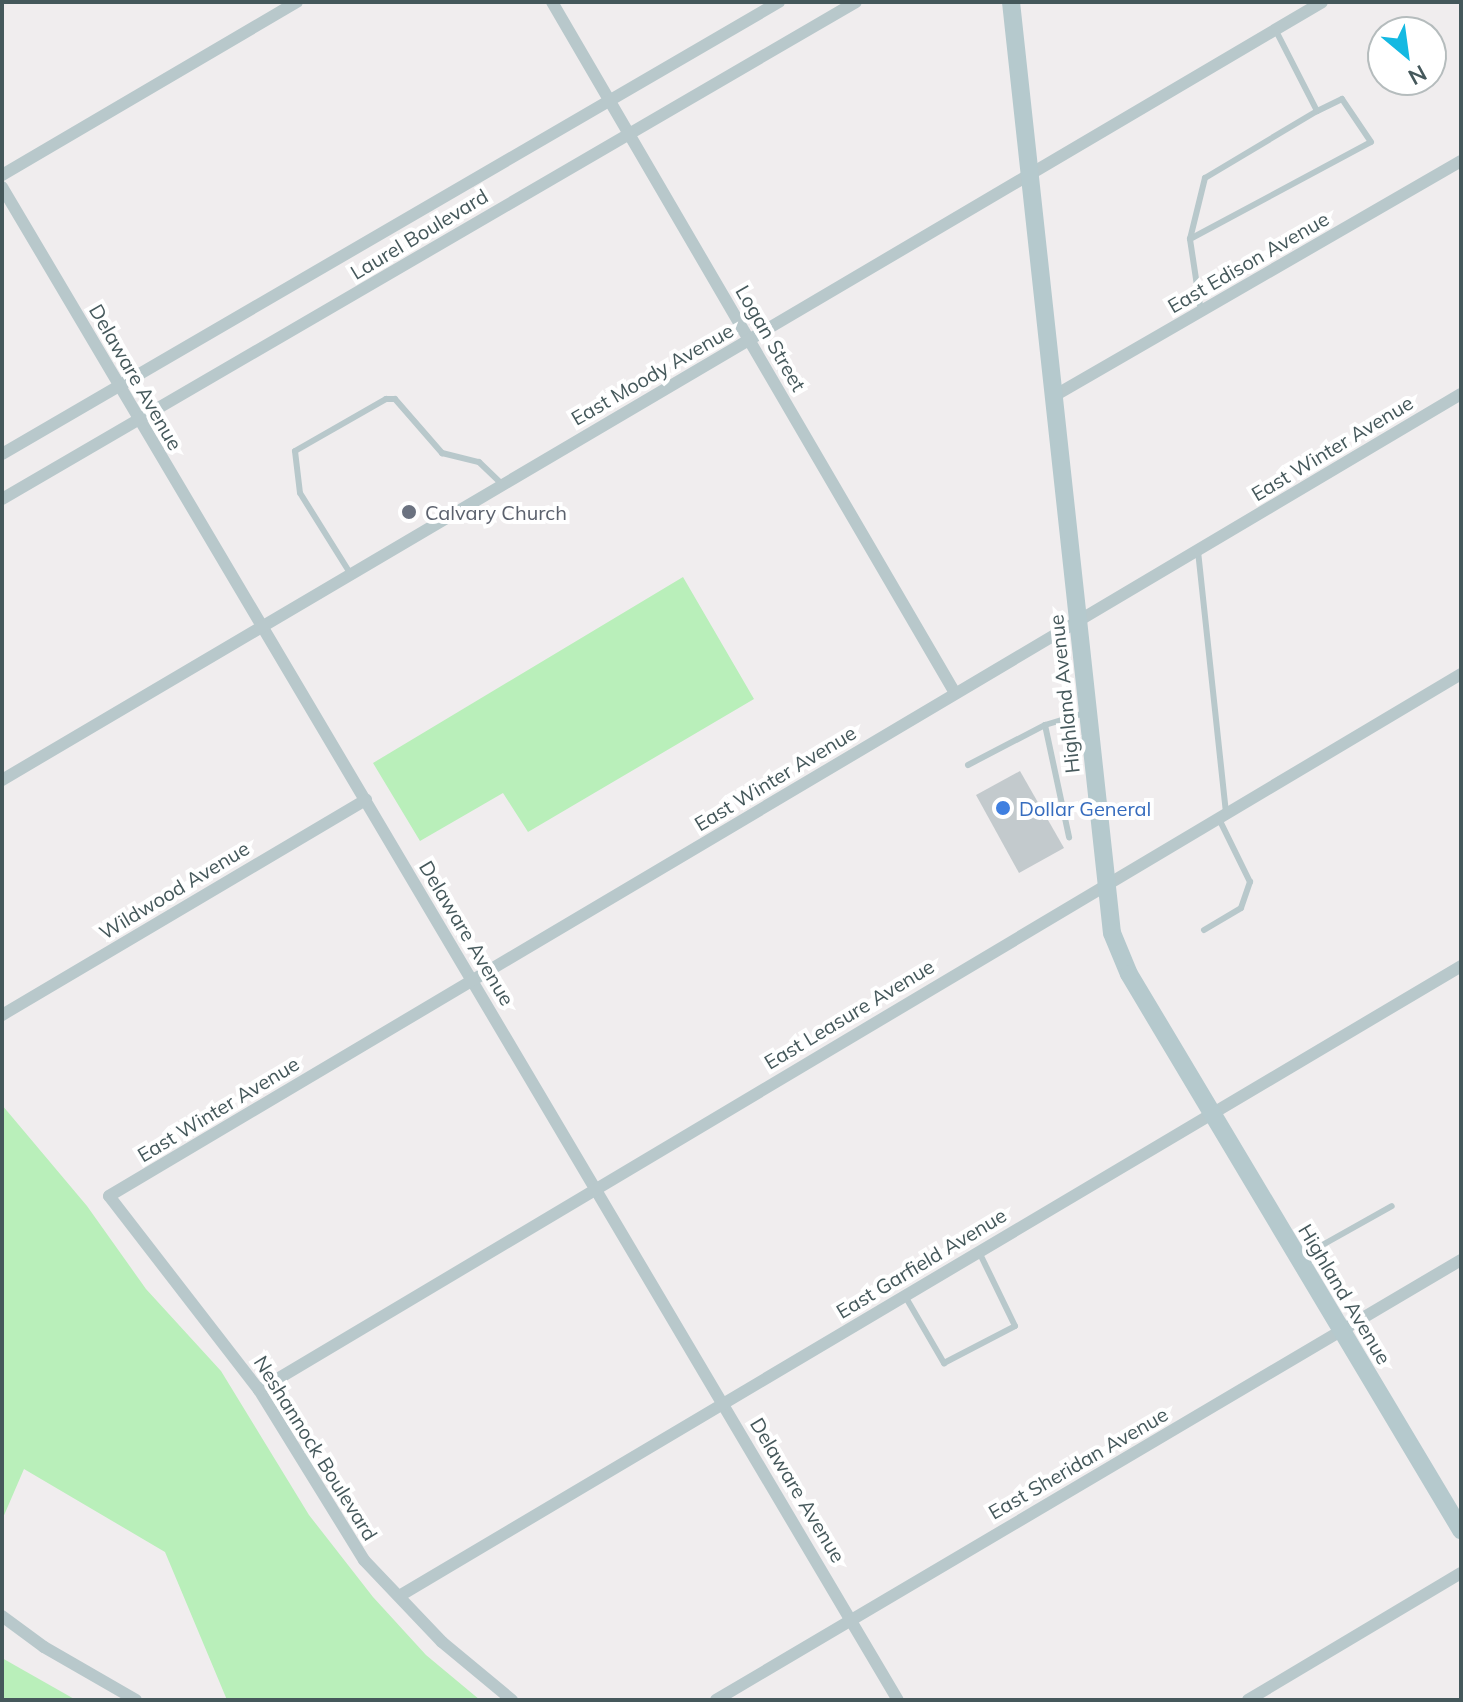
<!DOCTYPE html>
<html>
<head>
<meta charset="utf-8">
<style>
	body { margin:0 }
	#map { position:relative; width:1463px; height:1702px; overflow:hidden; background:#f0edee; font-family:Mulish,sans-serif }
	div>[style] { position:absolute }
	.green>* { inset:0; background:#b9efba }
	.building>* { inset:0; background:#c3cacd }
	.service>* { height:6px; margin:-3px; padding:0 3px; transform-origin:3px; border-radius:3px; background:#b8c8cb }
	.minor>* { height:12px; margin:-6px; padding:0 6px; transform-origin:6px; border-radius:6px; background:#b8c8cb }
	.secondary>* { height:18px; margin:-9px; padding:0 9px; transform-origin:9px; border-radius:9px; background:#b5c9cd }
	.dots>* { width:22px; height:22px; translate:-50% -50%; box-sizing:border-box; border:4px solid #fff; border-radius:50% }
	span { translate:-50% -50%; white-space:nowrap; text-align:center; line-height:1.15; -webkit-text-stroke:8px #fff; paint-order:stroke }
	.street-label { font-size:20px; color:#45585b }
	.worship-label { font-size:20px; color:#5b616d }
	.left { translate:0 -50%; text-align:left }
	.shop-label { font-size:20px; color:#366cbe }
	.frame { position:absolute; inset:0; border:4px solid #45585b; pointer-events:none }
	.north { position:absolute; left:1367px; top:16px; width:80px; height:80px; box-sizing:border-box; background:#fff; border:2px solid #b5bcbd; border-radius:50%; rotate:151deg; font-size:22px; font-weight:700; line-height:32px; text-align:center; color:#45585b }
	.north::after { content:''; display:block; margin:auto; width:28px; height:36px; background:#14b9e2; clip-path:polygon(50% 0,100% 100%,50% 72%,0 100%) }
</style>
</head>
<body>
<div id="map">
	<div class="green">
		<div style="clip-path:polygon(683px 577px,754px 699px,528px 832px,503px 793px,420px 841px,373px 763px)"></div>
		<div style="clip-path:polygon(2px 1105px,87px 1206px,146px 1289px,221px 1371px,309px 1515px,373px 1597px,426px 1655px,480px 1700px,227px 1700px,165px 1552px,24px 1469px,2px 1520px)"></div>
		<div style="clip-path:polygon(2px 1658px,76px 1700px,2px 1700px)"></div>
	</div>
	<div class="building">
		<div style="clip-path:polygon(1020px 771px,1064px 848px,1019px 873px,976px 795px)"></div>
	</div>
	<div class="service">
		<div style="left:1190px;top:239px;width:205px;rotate:-28.2deg"></div>
		<div style="left:1371px;top:142px;width:52px;rotate:-124deg"></div>
		<div style="left:1342px;top:99px;width:28px;rotate:154deg"></div>
		<div style="left:1201px;top:312px;width:74px;rotate:-98.6deg"></div>
		<div style="left:1190px;top:239px;width:63px;rotate:-76.2deg"></div>
		<div style="left:1205px;top:178px;width:131px;rotate:-30.9deg"></div>
		<div style="left:1317px;top:111px;width:92px;rotate:-117.1deg"></div>
		<div style="left:1198px;top:551px;width:264px;rotate:83.9deg"></div>
		<div style="left:350px;top:573px;width:94px;rotate:-122deg"></div>
		<div style="left:300px;top:493px;width:42px;rotate:-96.8deg"></div>
		<div style="left:295px;top:451px;width:105px;rotate:-29.7deg"></div>
		<div style="left:386px;top:399px;width:9px"></div>
		<div style="left:395px;top:399px;width:72px;rotate:49deg"></div>
		<div style="left:442px;top:453px;width:38px;rotate:14deg"></div>
		<div style="left:479px;top:462px;width:33px;rotate:44deg"></div>
		<div style="left:1045px;top:725px;width:115px;rotate:77.9deg"></div>
		<div style="left:968px;top:765px;width:87px;rotate:-27.5deg"></div>
		<div style="left:1045px;top:725px;width:42px;rotate:-16.7deg"></div>
		<div style="left:1204px;top:930px;width:43px;rotate:-30.7deg"></div>
		<div style="left:1241px;top:908px;width:28px;rotate:-71deg"></div>
		<div style="left:1250px;top:882px;width:70px;rotate:-116.2deg"></div>
		<div style="left:1301px;top:1257px;width:104px;rotate:-29.3deg"></div>
		<div style="left:905px;top:1296px;width:78px;rotate:59.8deg"></div>
		<div style="left:944px;top:1363px;width:80px;rotate:-27.5deg"></div>
		<div style="left:1015px;top:1326px;width:82px;rotate:-115.9deg"></div>
	</div>
	<div class="minor">
		<div style="left:552px;top:2px;width:800px;rotate:59.75deg"></div>
		<div style="left:2px;top:175px;width:342px;rotate:-30.4deg"></div>
		<div style="left:2px;top:187px;width:1758px;rotate:59.37deg"></div>
		<div style="left:1054px;top:396px;width:470px;rotate:-30deg"></div>
		<div style="left:2px;top:454px;width:899px;rotate:-30.19deg"></div>
		<div style="left:2px;top:499px;width:988px;rotate:-30.2deg"></div>
		<div style="left:2px;top:780px;width:1532px;rotate:-30.51deg"></div>
		<div style="left:2px;top:1015px;width:423px;rotate:-30.6deg"></div>
		<div style="left:259px;top:1390px;width:1399px;rotate:-30.78deg"></div>
		<div style="left:401px;top:1595px;width:1233px;rotate:-30.68deg"></div>
		<div style="left:2px;top:1616px;width:52px;rotate:36.4deg"></div>
		<div style="left:44px;top:1647px;width:106px;rotate:29.9deg"></div>
		<div style="left:512px;top:1700px;width:91px;rotate:-140.4deg"></div>
		<div style="left:442px;top:1642px;width:113px;rotate:-133.6deg"></div>
		<div style="left:364px;top:1560px;width:200px;rotate:-121.7deg"></div>
		<div style="left:259px;top:1390px;width:245px;rotate:-127.7deg"></div>
		<div style="left:109px;top:1196px;width:1572px;rotate:-30.68deg"></div>
		<div style="left:716px;top:1700px;width:865px;rotate:-30.57deg"></div>
		<div style="left:1248px;top:1700px;width:248px;rotate:-30.8deg"></div>
	</div>
	<div class="secondary">
		<div style="left:1011px;top:2px;width:936px;rotate:83.81deg"></div>
		<div style="left:1112px;top:933px;width:44px;rotate:67.5deg"></div>
		<div style="left:1129px;top:974px;width:648px;rotate:59.16deg"></div>
	</div>
	<div class="dots">
		<div style="left:409px;top:512px;background:#6b7280"></div>
		<div style="left:1003px;top:808px;background:#3f7fe0"></div>
	</div>
	<div class="street-label">
		<span style="left:419px;top:234px;rotate:-31deg">Laurel Boulevard</span>
		<span style="left:1248px;top:262px;rotate:-30deg">East Edison Avenue</span>
		<span style="left:771px;top:338px;rotate:60deg">Logan Street</span>
		<span style="left:652px;top:374px;rotate:-30deg">East Moody Avenue</span>
		<span style="left:136px;top:377px;rotate:60deg">Delaware Avenue</span>
		<span style="left:1332px;top:448px;rotate:-31deg">East Winter Avenue</span>
		<span style="left:1064px;top:694px;rotate:-96deg">Highland Avenue</span>
		<span style="left:775px;top:778px;rotate:-31deg">East Winter Avenue</span>
		<span style="left:174px;top:890px;rotate:-31deg">Wildwood Avenue</span>
		<span style="left:467px;top:933px;rotate:59deg">Delaware Avenue</span>
		<span style="left:849px;top:1014px;rotate:-31deg">East Leasure Avenue</span>
		<span style="left:218px;top:1109px;rotate:-31deg">East Winter Avenue</span>
		<span style="left:921px;top:1263px;rotate:-31deg">East Garfield Avenue</span>
		<span style="left:1345px;top:1294px;rotate:59deg">Highland Avenue</span>
		<span style="left:316px;top:1448px;rotate:58deg">Neshannock Boulevard</span>
		<span style="left:1078px;top:1463px;rotate:-30deg">East Sheridan Avenue</span>
		<span style="left:798px;top:1490px;rotate:59deg">Delaware Avenue</span>
	</div>
	<div class="worship-label">
		<span class="left" style="left:425px;top:512px">Calvary Church</span>
	</div>
	<div class="shop-label">
		<span class="left" style="left:1019px;top:808px">Dollar General</span>
	</div>
	<div class="frame"></div>
	<div class="north">N</div>
</div>
</body>
</html>
